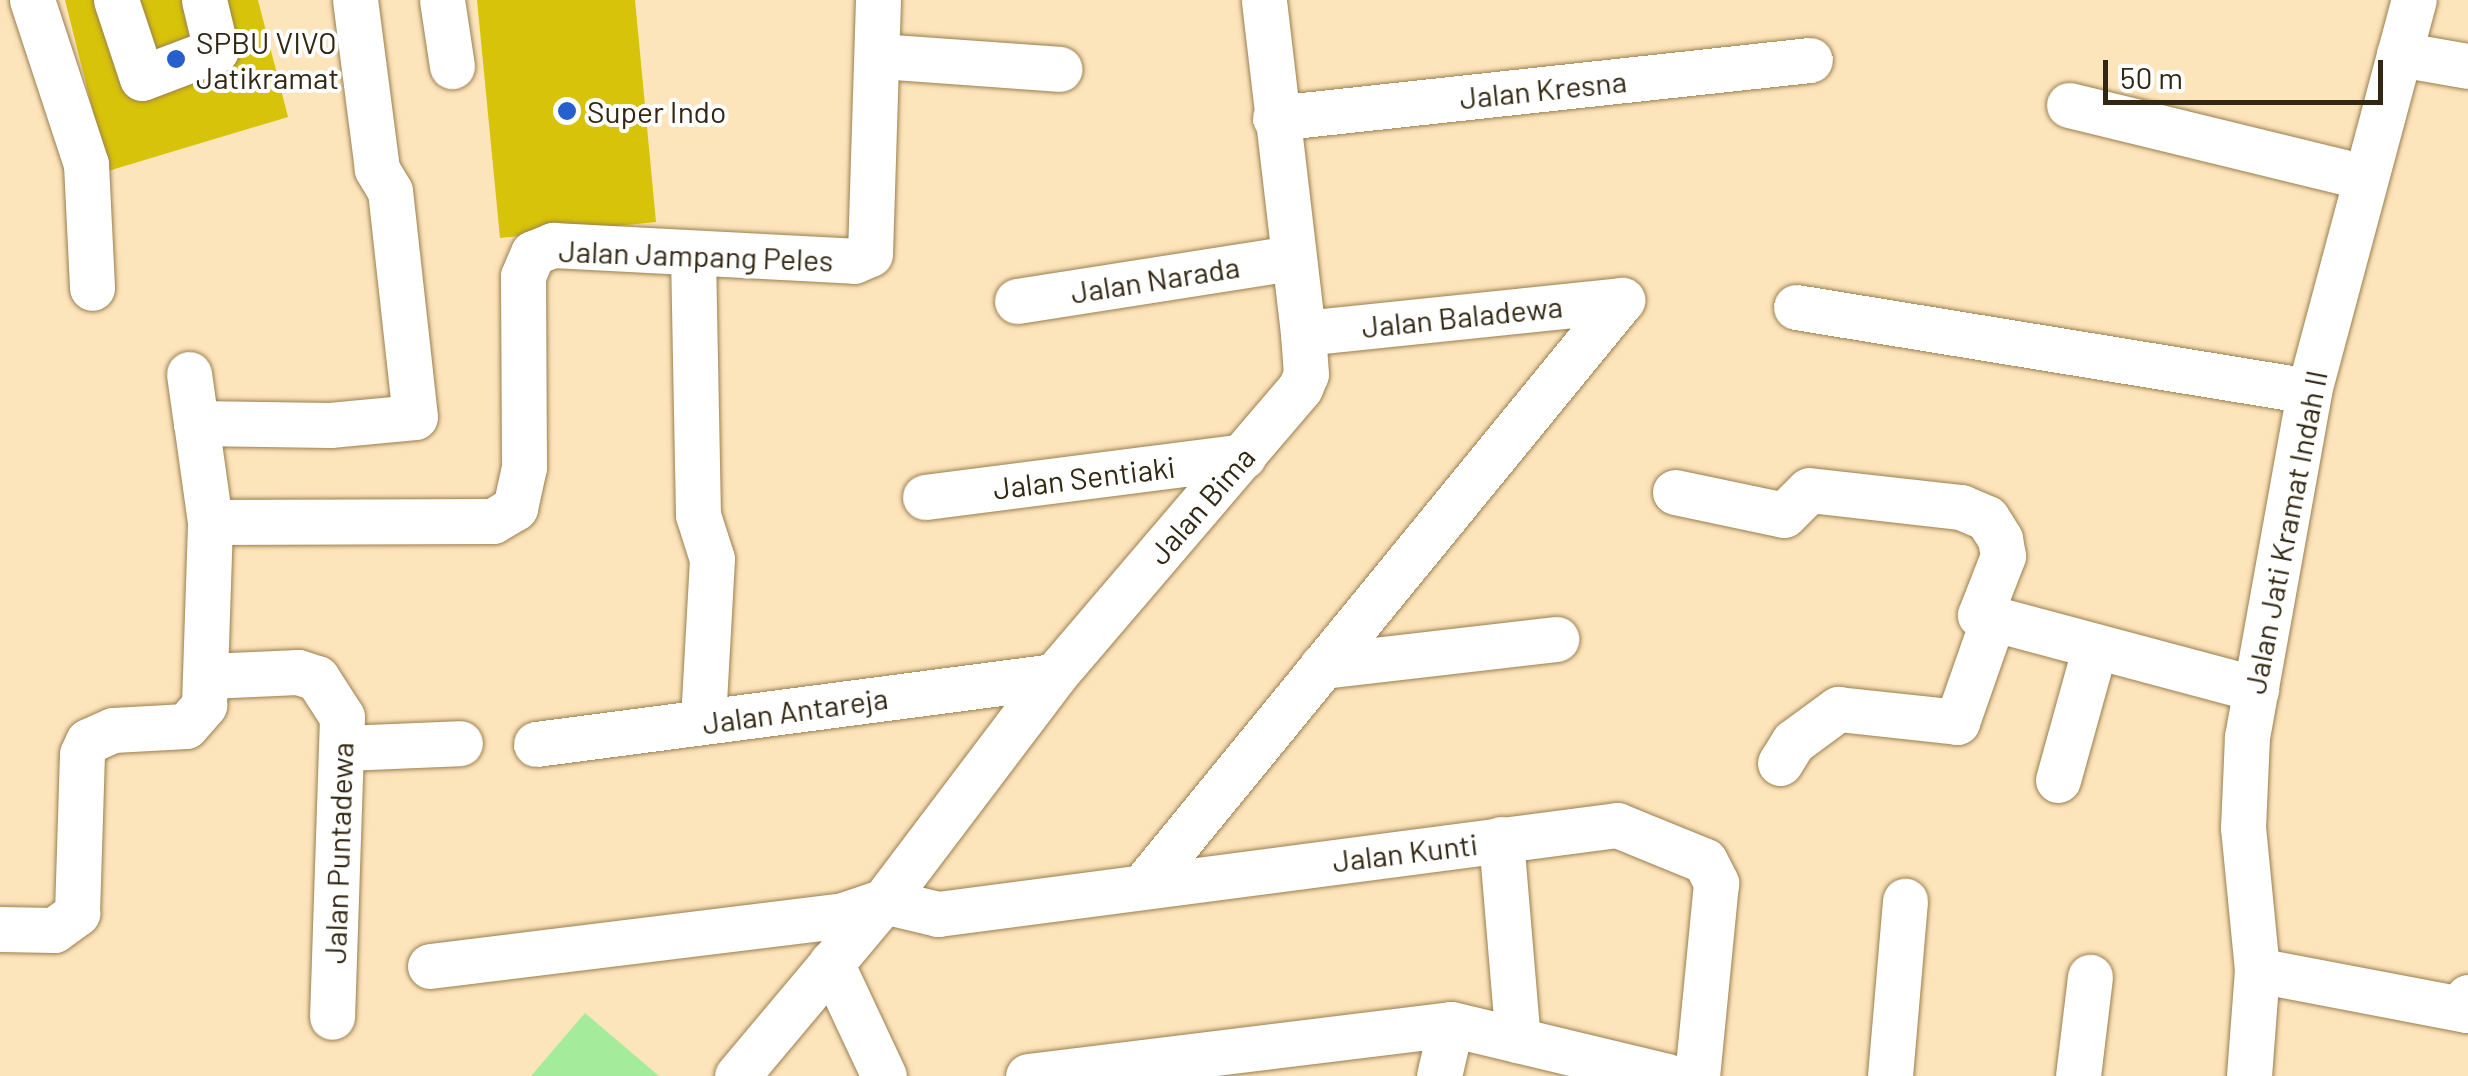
<!DOCTYPE html>
<html>
<head>
<meta charset="utf-8">
<style>
	body { margin:0 }
	#map { position:relative; width:2468px; height:1076px; overflow:hidden; background:#fce4bb; font-family:Barlow,sans-serif }
	div>[style] { position:absolute }
	.green>* { inset:0; background:#a4eb9b }
	.building>* { inset:0; background:#d7c309 }
	.roads { filter:drop-shadow(0 0 2px #9a7f4e) drop-shadow(0 0 2px #9a7f4e) }
	.minor>* { height:45px; margin:-22.5px; padding:0 22.5px; transform-origin:22.5px; border-radius:22.5px; background:#fff }
	.dots>* { width:28px; height:28px; translate:-50% -50%; box-sizing:border-box; border:5px solid #fff; border-radius:50% }
	span { translate:-50% -50%; white-space:nowrap; text-align:center; line-height:1.15; -webkit-text-stroke:8px #fff; paint-order:stroke }
	.poi-label { font-size:30px; color:#322712 }
	.left { translate:0 -50%; text-align:left }
	.street-label { font-size:30px; color:#322712 }
	.scale { position:absolute; left:2103px; top:60px; width:280px; height:45px; box-sizing:border-box; border:5px solid #322712; border-top:0; padding-left:12px; font-size:30px; line-height:35px; white-space:nowrap; color:#322712; -webkit-text-stroke:8px #fff; paint-order:stroke }
</style>
</head>
<body>
<div id="map">
	<div class="green">
		<div style="clip-path:polygon(585px 1013px,659px 1076px,531px 1076px)"></div>
	</div>
	<div class="building">
		<div style="clip-path:polygon(65px 0,258px 0,288px 117px,108px 171px)"></div>
		<div style="clip-path:polygon(477px 0,635px 0,656px 222px,500px 238px)"></div>
	</div>
	<div class="roads">
		<div class="minor">
			<div style="left:32px;top:0;width:173px;rotate:71.8deg"></div>
			<div style="left:86px;top:164px;width:124px;rotate:87.2deg"></div>
			<div style="left:116px;top:0;width:82px;rotate:71.6deg"></div>
			<div style="left:142px;top:78px;width:79px;rotate:-20.7deg"></div>
			<div style="left:216px;top:50px;width:51px;rotate:-103.5deg"></div>
			<div style="left:442px;top:0;width:67px;rotate:81.4deg"></div>
			<div style="left:2399px;top:54px;width:70px;rotate:9.9deg"></div>
			<div style="left:879px;top:56px;width:181px;rotate:4.1deg"></div>
			<div style="left:2069px;top:105px;width:305px;rotate:13.7deg"></div>
			<div style="left:1275px;top:118px;width:538px;rotate:-6.19deg"></div>
			<div style="left:693px;top:255px;width:260px;rotate:88.9deg"></div>
			<div style="left:698px;top:515px;width:46px;rotate:72.3deg"></div>
			<div style="left:712px;top:559px;width:163px;rotate:93.2deg"></div>
			<div style="left:1017px;top:301px;width:278px;rotate:-8.9deg"></div>
			<div style="left:1796px;top:307px;width:520px;rotate:9.3deg"></div>
			<div style="left:1303px;top:333px;width:321px;rotate:-5.9deg"></div>
			<div style="left:189px;top:374px;width:49px;rotate:81.9deg"></div>
			<div style="left:1675px;top:492px;width:111px;rotate:11.9deg"></div>
			<div style="left:1784px;top:515px;width:35px;rotate:-45deg"></div>
			<div style="left:1809px;top:490px;width:153px;rotate:6.4deg"></div>
			<div style="left:1961px;top:507px;width:28px;rotate:23deg"></div>
			<div style="left:1987px;top:518px;width:25px;rotate:58deg"></div>
			<div style="left:2000px;top:539px;width:17px;rotate:80deg"></div>
			<div style="left:2003px;top:556px;width:63px;rotate:111.3deg"></div>
			<div style="left:1980px;top:615px;width:286px;rotate:15deg"></div>
			<div style="left:925px;top:497px;width:321px;rotate:-7.3deg"></div>
			<div style="left:210px;top:522px;width:283px;rotate:-0.2deg"></div>
			<div style="left:493px;top:521px;width:26px;rotate:-31deg"></div>
			<div style="left:515px;top:508px;width:42px;rotate:-77.6deg"></div>
			<div style="left:524px;top:467px;width:191px;rotate:-90.3deg"></div>
			<div style="left:523px;top:276px;width:25px;rotate:-67deg"></div>
			<div style="left:533px;top:253px;width:22px;rotate:-22deg"></div>
			<div style="left:553px;top:245px;width:301px;rotate:3deg"></div>
			<div style="left:854px;top:261px;width:17px;rotate:-24deg"></div>
			<div style="left:870px;top:254px;width:254px;rotate:-88.2deg"></div>
			<div style="left:1322px;top:666px;width:236px;rotate:-6.6deg"></div>
			<div style="left:208px;top:676px;width:90px;rotate:-2.5deg"></div>
			<div style="left:298px;top:672px;width:20px;rotate:18deg"></div>
			<div style="left:317px;top:678px;width:46px;rotate:57.3deg"></div>
			<div style="left:342px;top:717px;width:300px;rotate:91.9deg"></div>
			<div style="left:536px;top:744px;width:522px;rotate:-7.48deg"></div>
			<div style="left:343px;top:748px;width:117px;rotate:-2.4deg"></div>
			<div style="left:1780px;top:763px;width:25px;rotate:-58deg"></div>
			<div style="left:1793px;top:742px;width:56px;rotate:-36.3deg"></div>
			<div style="left:1838px;top:709px;width:120px;rotate:6.2deg"></div>
			<div style="left:1957px;top:722px;width:109px;rotate:-70.7deg"></div>
			<div style="left:2058px;top:780px;width:138px;rotate:-74.5deg"></div>
			<div style="left:1501px;top:839px;width:202px;rotate:85.2deg"></div>
			<div style="left:1143px;top:886px;width:757px;rotate:-50.74deg"></div>
			<div style="left:0;top:929px;width:54px;rotate:1.1deg"></div>
			<div style="left:54px;top:930px;width:29px;rotate:-36deg"></div>
			<div style="left:77px;top:913px;width:159px;rotate:-88.2deg"></div>
			<div style="left:82px;top:754px;width:14px;rotate:-65deg"></div>
			<div style="left:88px;top:741px;width:27px;rotate:-24deg"></div>
			<div style="left:113px;top:730px;width:73px;rotate:-3.1deg"></div>
			<div style="left:186px;top:726px;width:28px;rotate:-49deg"></div>
			<div style="left:204px;top:705px;width:183px;rotate:-88.1deg"></div>
			<div style="left:210px;top:522px;width:100px;rotate:-98deg"></div>
			<div style="left:196px;top:423px;width:134px;rotate:0.9deg"></div>
			<div style="left:330px;top:425px;width:85px;rotate:-5.4deg"></div>
			<div style="left:415px;top:417px;width:227px;rotate:-96.3deg"></div>
			<div style="left:390px;top:191px;width:26px;rotate:-121deg"></div>
			<div style="left:377px;top:169px;width:170px;rotate:-97.4deg"></div>
			<div style="left:831px;top:963px;width:125px;rotate:64.9deg"></div>
			<div style="left:430px;top:966px;width:413px;rotate:-7deg"></div>
			<div style="left:840px;top:916px;width:46px;rotate:-18.8deg"></div>
			<div style="left:884px;top:901px;width:56px;rotate:13.5deg"></div>
			<div style="left:938px;top:914px;width:685px;rotate:-7.47deg"></div>
			<div style="left:1617px;top:825px;width:95px;rotate:22.2deg"></div>
			<div style="left:1705px;top:861px;width:25px;rotate:63deg"></div>
			<div style="left:1716px;top:883px;width:194px;rotate:95.6deg"></div>
			<div style="left:2257px;top:970px;width:214px;rotate:10.8deg"></div>
			<div style="left:2467px;top:1010px;width:13px;rotate:-86deg"></div>
			<div style="left:737px;top:1076px;width:229px;rotate:-50deg"></div>
			<div style="left:884px;top:901px;width:282px;rotate:-52.9deg"></div>
			<div style="left:1054px;top:676px;width:379px;rotate:-49.5deg"></div>
			<div style="left:1300px;top:388px;width:15px;rotate:-67deg"></div>
			<div style="left:1306px;top:374px;width:41px;rotate:-94.2deg"></div>
			<div style="left:1303px;top:333px;width:335px;rotate:-96.7deg"></div>
			<div style="left:1028px;top:1076px;width:426px;rotate:-7deg"></div>
			<div style="left:1451px;top:1024px;width:223px;rotate:13.5deg"></div>
			<div style="left:1439px;top:1076px;width:53px;rotate:-77deg"></div>
			<div style="left:1890px;top:1076px;width:176px;rotate:-85.1deg"></div>
			<div style="left:2078px;top:1076px;width:100px;rotate:-83.1deg"></div>
			<div style="left:2249px;top:1076px;width:106px;rotate:-85.7deg"></div>
			<div style="left:2257px;top:970px;width:143px;rotate:-95.6deg"></div>
			<div style="left:2243px;top:828px;width:91px;rotate:-87.5deg"></div>
			<div style="left:2247px;top:737px;width:352px;rotate:-79.8deg"></div>
			<div style="left:2309px;top:391px;width:405px;rotate:-75deg"></div>
		</div>
	</div>
	<div class="dots">
		<div style="left:176px;top:59px;background:#275fcd"></div>
		<div style="left:567px;top:111px;background:#275fcd"></div>
	</div>
	<div class="poi-label">
		<span class="left" style="left:196px;top:59px">SPBU VIVO<br>Jatikramat</span>
		<span class="left" style="left:587px;top:111px">Super Indo</span>
	</div>
	<div class="street-label">
		<span style="left:1543px;top:89px;rotate:-6deg">Jalan Kresna</span>
		<span style="left:696px;top:255px;rotate:2deg">Jalan Jampang Peles</span>
		<span style="left:1155px;top:279px;rotate:-9deg">Jalan Narada</span>
		<span style="left:1462px;top:316px;rotate:-6deg">Jalan Baladewa</span>
		<span style="left:1084px;top:477px;rotate:-7deg">Jalan Sentiaki</span>
		<span style="left:1201px;top:505px;rotate:-49deg">Jalan Bima</span>
		<span style="left:2285px;top:532px;rotate:-79deg">Jalan Jati Kramat Indah II</span>
		<span style="left:795px;top:710px;rotate:-8deg">Jalan Antareja</span>
		<span style="left:1405px;top:852px;rotate:-7deg">Jalan Kunti</span>
		<span style="left:338px;top:853px;rotate:-88deg">Jalan Puntadewa</span>
	</div>
	<div class="scale">50 m</div>
</div>
</body>
</html>
